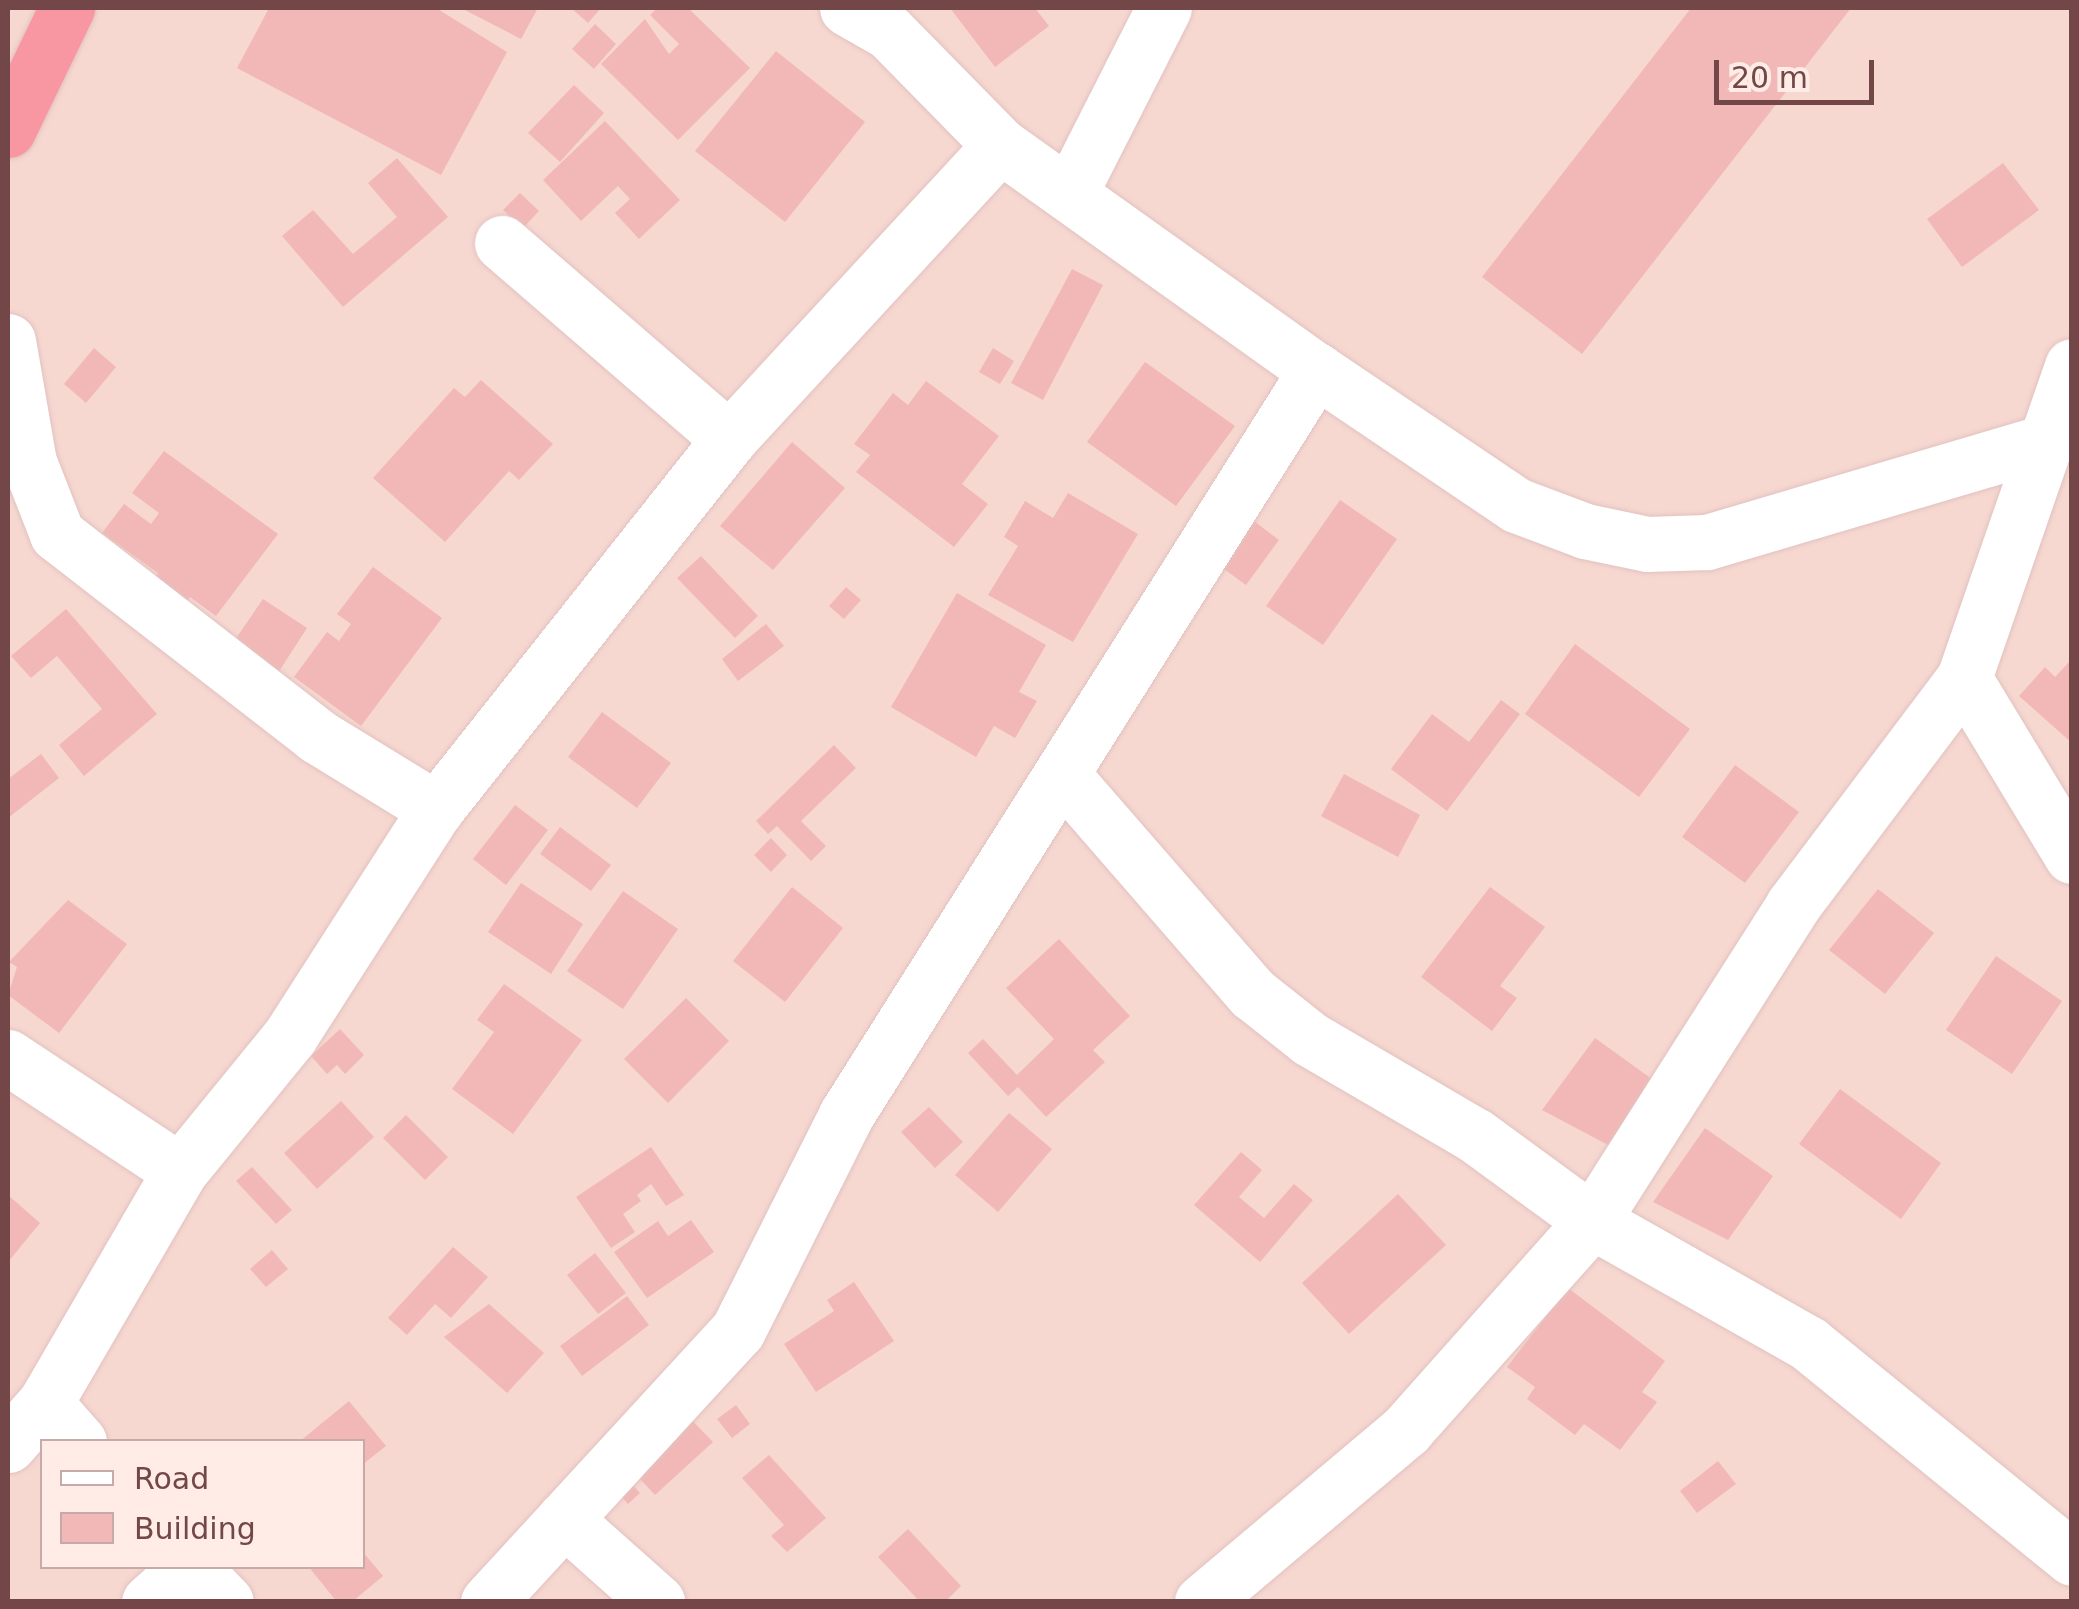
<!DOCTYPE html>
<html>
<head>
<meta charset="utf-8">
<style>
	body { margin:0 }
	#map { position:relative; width:2079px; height:1609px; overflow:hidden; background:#fce7e0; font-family:"DejaVu Sans",sans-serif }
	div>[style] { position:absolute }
	.residential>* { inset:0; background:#f6d8d1 }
	.building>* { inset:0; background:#f2b8b7 }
	.roads { filter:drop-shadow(0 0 2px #e2c2bf) drop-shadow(0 0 2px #e2c2bf) }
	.street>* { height:55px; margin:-27.5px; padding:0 27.5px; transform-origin:27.5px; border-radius:27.5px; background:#fff }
	.highway>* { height:55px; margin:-27.5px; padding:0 27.5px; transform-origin:27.5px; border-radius:27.5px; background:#f896a1 }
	span { translate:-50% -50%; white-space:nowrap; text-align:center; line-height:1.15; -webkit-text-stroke:9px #ffece6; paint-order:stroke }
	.frame { position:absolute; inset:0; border:10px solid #734748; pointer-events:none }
	.legend { position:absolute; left:40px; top:1439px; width:325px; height:130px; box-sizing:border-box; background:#ffece6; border:2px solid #c7aaa7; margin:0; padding:12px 18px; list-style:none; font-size:30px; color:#734748 }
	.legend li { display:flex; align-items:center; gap:20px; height:50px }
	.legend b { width:50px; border:2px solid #c7aaa7 }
	.scale { position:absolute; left:1714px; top:60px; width:160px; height:45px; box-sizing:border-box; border:5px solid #734748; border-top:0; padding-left:12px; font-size:30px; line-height:35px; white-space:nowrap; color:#734748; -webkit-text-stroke:8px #ffece6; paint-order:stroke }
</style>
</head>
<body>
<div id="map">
	<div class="residential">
		<div style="clip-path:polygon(evenodd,8px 8px,2071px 8px,2071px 1601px,8px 1602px,8px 8px,42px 1442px,362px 1442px,362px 1566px,42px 1566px,42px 1442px)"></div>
	</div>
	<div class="building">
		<div style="clip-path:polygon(269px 8px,436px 8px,507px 52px,441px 175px,237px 68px)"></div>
		<div style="clip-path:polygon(461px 8px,538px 8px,521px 39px)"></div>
		<div style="clip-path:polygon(571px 8px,601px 8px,588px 23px)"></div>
		<div style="clip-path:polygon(657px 8px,688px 8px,750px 68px,678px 140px,601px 64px,645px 19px,669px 54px,679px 44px,650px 15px)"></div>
		<div style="clip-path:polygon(950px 8px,1035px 8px,1049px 26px,995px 67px)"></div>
		<div style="clip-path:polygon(1691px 8px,1851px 8px,1582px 354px,1482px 277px)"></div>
		<div style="clip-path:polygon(595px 24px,616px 44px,594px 69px,572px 49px)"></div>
		<div style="clip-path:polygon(776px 51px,865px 122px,785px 222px,695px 151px)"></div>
		<div style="clip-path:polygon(574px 85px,604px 113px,560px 162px,528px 133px)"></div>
		<div style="clip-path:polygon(605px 121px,680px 200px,639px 239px,615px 213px,630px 199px,618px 186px,581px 221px,543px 180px)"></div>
		<div style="clip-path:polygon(397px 158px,448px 217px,343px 307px,282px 236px,313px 210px,353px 254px,397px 217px,368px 183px)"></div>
		<div style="clip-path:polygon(2003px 163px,2039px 210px,1962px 267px,1927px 219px)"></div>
		<div style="clip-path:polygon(520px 193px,539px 211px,523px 228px,503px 210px)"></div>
		<div style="clip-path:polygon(1072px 269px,1103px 285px,1043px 400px,1011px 383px)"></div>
		<div style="clip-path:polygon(94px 348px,116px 367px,86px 403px,64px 384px)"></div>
		<div style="clip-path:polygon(993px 348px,1014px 361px,1000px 384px,979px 372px)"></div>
		<div style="clip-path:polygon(1145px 362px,1235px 426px,1176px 506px,1087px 442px)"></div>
		<div style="clip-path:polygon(481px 380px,553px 444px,519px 480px,509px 471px,445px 542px,373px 478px,454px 388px,465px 397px)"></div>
		<div style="clip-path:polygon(926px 381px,999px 436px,962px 484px,988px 504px,954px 547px,856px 472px,870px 455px,854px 444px,893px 393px,908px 405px)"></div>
		<div style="clip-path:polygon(792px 442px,845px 488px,773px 570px,720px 526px)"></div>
		<div style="clip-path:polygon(164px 451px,278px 534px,216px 616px,190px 597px,179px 612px,146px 587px,158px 573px,102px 533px,124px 504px,151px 524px,159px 513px,132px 493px)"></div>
		<div style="clip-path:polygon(1068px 493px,1138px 534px,1073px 642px,988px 595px,1018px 546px,1004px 537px,1025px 501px,1053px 518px)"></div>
		<div style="clip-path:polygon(1340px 500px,1397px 539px,1323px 645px,1266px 606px)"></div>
		<div style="clip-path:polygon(1246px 515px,1279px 540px,1246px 585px,1213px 561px)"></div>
		<div style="clip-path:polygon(701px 556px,758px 616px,735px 638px,677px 578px)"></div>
		<div style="clip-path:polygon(373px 567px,442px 618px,361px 726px,294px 677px,327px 632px,339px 641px,351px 624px,337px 614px)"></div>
		<div style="clip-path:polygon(846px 587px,861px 600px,844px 619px,829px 606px)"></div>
		<div style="clip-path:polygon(957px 593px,1046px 645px,1019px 692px,1037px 701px,1015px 738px,994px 726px,976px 757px,891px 707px)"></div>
		<div style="clip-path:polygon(263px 599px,307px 628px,274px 679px,228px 650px)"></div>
		<div style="clip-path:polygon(66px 609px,157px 714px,84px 776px,59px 745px,102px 709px,57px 656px,31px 678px,11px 656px)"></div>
		<div style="clip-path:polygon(766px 624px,784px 646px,738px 681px,722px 659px)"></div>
		<div style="clip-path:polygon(1575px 644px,1690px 729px,1639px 797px,1525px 714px)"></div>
		<div style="clip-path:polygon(2072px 659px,2072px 743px,2019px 696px,2045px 667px,2055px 677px)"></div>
		<div style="clip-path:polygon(1501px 700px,1520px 714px,1447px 811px,1391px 769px,1432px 714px,1469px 742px)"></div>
		<div style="clip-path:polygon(602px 712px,671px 763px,637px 808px,568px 757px)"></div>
		<div style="clip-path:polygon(834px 745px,856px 768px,801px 821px,826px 846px,811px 861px,777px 826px,768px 834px,756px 821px)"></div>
		<div style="clip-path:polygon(41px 754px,59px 778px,8px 818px,8px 779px)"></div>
		<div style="clip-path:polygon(1735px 765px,1799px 812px,1745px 883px,1682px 837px)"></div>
		<div style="clip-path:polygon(1344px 774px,1420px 815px,1398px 857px,1321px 816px)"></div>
		<div style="clip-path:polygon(515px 805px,548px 830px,506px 885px,473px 859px)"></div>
		<div style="clip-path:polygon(560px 827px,611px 865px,591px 891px,540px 854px)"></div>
		<div style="clip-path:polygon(771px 838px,787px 855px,771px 872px,754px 855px)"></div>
		<div style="clip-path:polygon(521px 883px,583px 924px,551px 974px,488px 932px)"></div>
		<div style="clip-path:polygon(792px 887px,843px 928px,785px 1002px,733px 961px)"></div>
		<div style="clip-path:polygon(1490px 887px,1545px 927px,1500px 986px,1517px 998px,1492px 1031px,1421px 977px)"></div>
		<div style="clip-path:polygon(1878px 889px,1934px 933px,1885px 994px,1829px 950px)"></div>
		<div style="clip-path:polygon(623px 891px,678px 929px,623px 1009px,567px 971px)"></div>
		<div style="clip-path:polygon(68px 900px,127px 944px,59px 1033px,8px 995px,17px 967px,9px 962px)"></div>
		<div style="clip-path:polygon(1059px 939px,1130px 1016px,1093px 1050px,1105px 1062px,1046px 1117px,1018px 1087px,1008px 1096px,968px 1053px,983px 1039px,1017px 1075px,1054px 1039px,1006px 988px)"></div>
		<div style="clip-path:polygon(1996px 956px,2062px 1001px,2012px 1074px,1946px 1030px)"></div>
		<div style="clip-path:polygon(504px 984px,582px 1040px,513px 1134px,452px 1089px,494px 1032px,477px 1020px)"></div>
		<div style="clip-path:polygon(686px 998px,729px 1041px,668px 1103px,624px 1059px)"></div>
		<div style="clip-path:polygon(340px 1029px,364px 1055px,345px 1074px,337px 1065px,327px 1074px,311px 1056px)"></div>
		<div style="clip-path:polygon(1595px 1038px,1656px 1082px,1610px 1146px,1542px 1110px)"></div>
		<div style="clip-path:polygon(1840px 1089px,1941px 1163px,1901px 1219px,1799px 1144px)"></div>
		<div style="clip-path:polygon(341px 1101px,374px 1137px,317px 1189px,284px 1153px)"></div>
		<div style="clip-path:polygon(929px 1107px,963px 1142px,935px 1168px,901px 1132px)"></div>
		<div style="clip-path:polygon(1009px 1113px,1052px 1149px,998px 1212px,955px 1175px)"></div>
		<div style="clip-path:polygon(406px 1115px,448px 1157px,425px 1180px,383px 1138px)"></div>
		<div style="clip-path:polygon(1705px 1128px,1773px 1176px,1728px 1240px,1653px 1202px)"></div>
		<div style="clip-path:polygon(651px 1147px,684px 1195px,666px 1206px,651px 1184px,637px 1195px,641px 1201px,623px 1214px,635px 1232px,611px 1248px,576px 1197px)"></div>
		<div style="clip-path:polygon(1241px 1152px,1262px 1170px,1239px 1197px,1264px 1218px,1294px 1184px,1313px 1200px,1260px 1262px,1194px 1205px)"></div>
		<div style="clip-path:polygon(252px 1167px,292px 1210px,276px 1224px,236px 1181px)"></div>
		<div style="clip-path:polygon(1398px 1194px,1446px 1245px,1349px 1334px,1302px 1283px)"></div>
		<div style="clip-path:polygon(8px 1195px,40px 1223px,8px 1262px)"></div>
		<div style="clip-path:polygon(691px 1220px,714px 1252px,647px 1298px,614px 1252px,658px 1221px,668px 1236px)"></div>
		<div style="clip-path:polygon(453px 1247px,488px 1277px,451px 1318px,435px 1304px,407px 1335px,388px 1318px)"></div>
		<div style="clip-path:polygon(272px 1250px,288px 1269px,266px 1287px,250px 1269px)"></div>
		<div style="clip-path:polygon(595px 1253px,626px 1293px,598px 1314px,567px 1275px)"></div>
		<div style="clip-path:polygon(854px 1282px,894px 1341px,816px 1392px,784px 1344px,834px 1311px,827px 1300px)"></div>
		<div style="clip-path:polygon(1568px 1288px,1665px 1361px,1642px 1392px,1657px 1402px,1620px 1450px,1584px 1424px,1575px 1435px,1527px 1399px,1535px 1387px,1507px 1367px)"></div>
		<div style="clip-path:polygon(627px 1296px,649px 1325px,582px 1376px,560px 1346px)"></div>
		<div style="clip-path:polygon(489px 1304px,544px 1353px,507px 1393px,444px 1337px)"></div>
		<div style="clip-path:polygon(349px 1401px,386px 1446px,362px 1465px,362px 1442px,299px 1442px)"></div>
		<div style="clip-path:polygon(736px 1405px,750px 1424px,732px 1438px,717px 1419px)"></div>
		<div style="clip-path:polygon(684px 1412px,713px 1442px,655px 1495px,626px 1464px)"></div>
		<div style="clip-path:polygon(769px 1455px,826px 1518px,787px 1552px,771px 1536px,784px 1525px,742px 1478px)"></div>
		<div style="clip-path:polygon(1718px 1461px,1736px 1484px,1697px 1513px,1680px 1491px)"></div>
		<div style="clip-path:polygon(619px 1470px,640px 1493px,628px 1504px,607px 1480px)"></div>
		<div style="clip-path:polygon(908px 1529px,961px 1586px,945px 1602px,920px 1602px,878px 1557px)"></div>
		<div style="clip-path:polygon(362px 1551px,383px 1576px,352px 1602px,337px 1602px,308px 1566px,362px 1566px)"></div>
	</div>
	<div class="roads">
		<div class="street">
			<div style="left:847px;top:8px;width:48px;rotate:29.7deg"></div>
			<div style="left:889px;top:32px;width:158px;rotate:45.5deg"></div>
			<div style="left:1000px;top:145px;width:388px;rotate:35.5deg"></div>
			<div style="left:1316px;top:370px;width:241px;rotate:34deg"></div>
			<div style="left:1516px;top:505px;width:74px;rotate:20.6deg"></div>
			<div style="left:1585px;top:531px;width:63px;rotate:11.8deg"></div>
			<div style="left:1647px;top:544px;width:60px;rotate:-1.9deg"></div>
			<div style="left:1707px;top:542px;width:356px;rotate:-16.5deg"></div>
			<div style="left:1072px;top:189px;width:203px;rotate:-63.1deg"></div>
			<div style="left:502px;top:243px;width:300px;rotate:40.8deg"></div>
			<div style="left:8px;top:341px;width:123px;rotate:80.2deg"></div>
			<div style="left:29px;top:462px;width:77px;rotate:68.7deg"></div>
			<div style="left:57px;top:534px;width:329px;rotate:37.8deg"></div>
			<div style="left:317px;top:736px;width:140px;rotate:31.5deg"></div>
			<div style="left:1964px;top:678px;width:208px;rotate:58.8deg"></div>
			<div style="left:1066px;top:779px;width:284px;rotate:49deg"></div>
			<div style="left:1252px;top:993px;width:74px;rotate:38.4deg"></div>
			<div style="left:1310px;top:1039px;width:192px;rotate:30.3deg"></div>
			<div style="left:1476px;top:1136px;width:144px;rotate:36.2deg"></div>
			<div style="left:1592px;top:1221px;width:249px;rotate:29.5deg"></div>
			<div style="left:1809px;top:1344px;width:339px;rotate:39.1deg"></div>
			<div style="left:8px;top:1057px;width:206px;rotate:33.5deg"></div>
			<div style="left:45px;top:1403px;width:52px;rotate:48.9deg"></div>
			<div style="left:8px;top:1445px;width:56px;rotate:-48.6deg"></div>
			<div style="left:45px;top:1403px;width:268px;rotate:-59.8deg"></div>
			<div style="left:180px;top:1171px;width:174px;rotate:-50.8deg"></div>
			<div style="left:290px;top:1036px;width:270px;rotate:-57.3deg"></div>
			<div style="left:436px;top:809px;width:472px;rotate:-51.6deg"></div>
			<div style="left:729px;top:439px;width:400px;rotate:-47.3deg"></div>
			<div style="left:564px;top:1519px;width:125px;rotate:41.7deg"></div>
			<div style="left:191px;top:1566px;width:50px;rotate:45.8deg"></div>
			<div style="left:149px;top:1602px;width:54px;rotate:-42deg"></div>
			<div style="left:488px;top:1602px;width:369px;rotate:-47.4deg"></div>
			<div style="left:738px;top:1330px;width:241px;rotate:-63.3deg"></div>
			<div style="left:846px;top:1115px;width:881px;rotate:-57.75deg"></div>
			<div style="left:1202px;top:1602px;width:267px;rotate:-40.1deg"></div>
			<div style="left:1406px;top:1430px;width:280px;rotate:-48.3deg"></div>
			<div style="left:1592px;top:1221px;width:375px;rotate:-57.5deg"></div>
			<div style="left:1793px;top:905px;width:284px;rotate:-53deg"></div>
			<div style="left:1964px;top:678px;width:330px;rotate:-70.9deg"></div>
		</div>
		<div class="highway">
			<div style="left:8px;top:130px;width:136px;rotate:-64.2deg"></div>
		</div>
	</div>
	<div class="frame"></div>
	<ul class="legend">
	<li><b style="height:12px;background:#fff"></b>Road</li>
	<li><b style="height:28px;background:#f2b8b7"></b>Building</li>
	</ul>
	<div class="scale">20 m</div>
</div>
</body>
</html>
